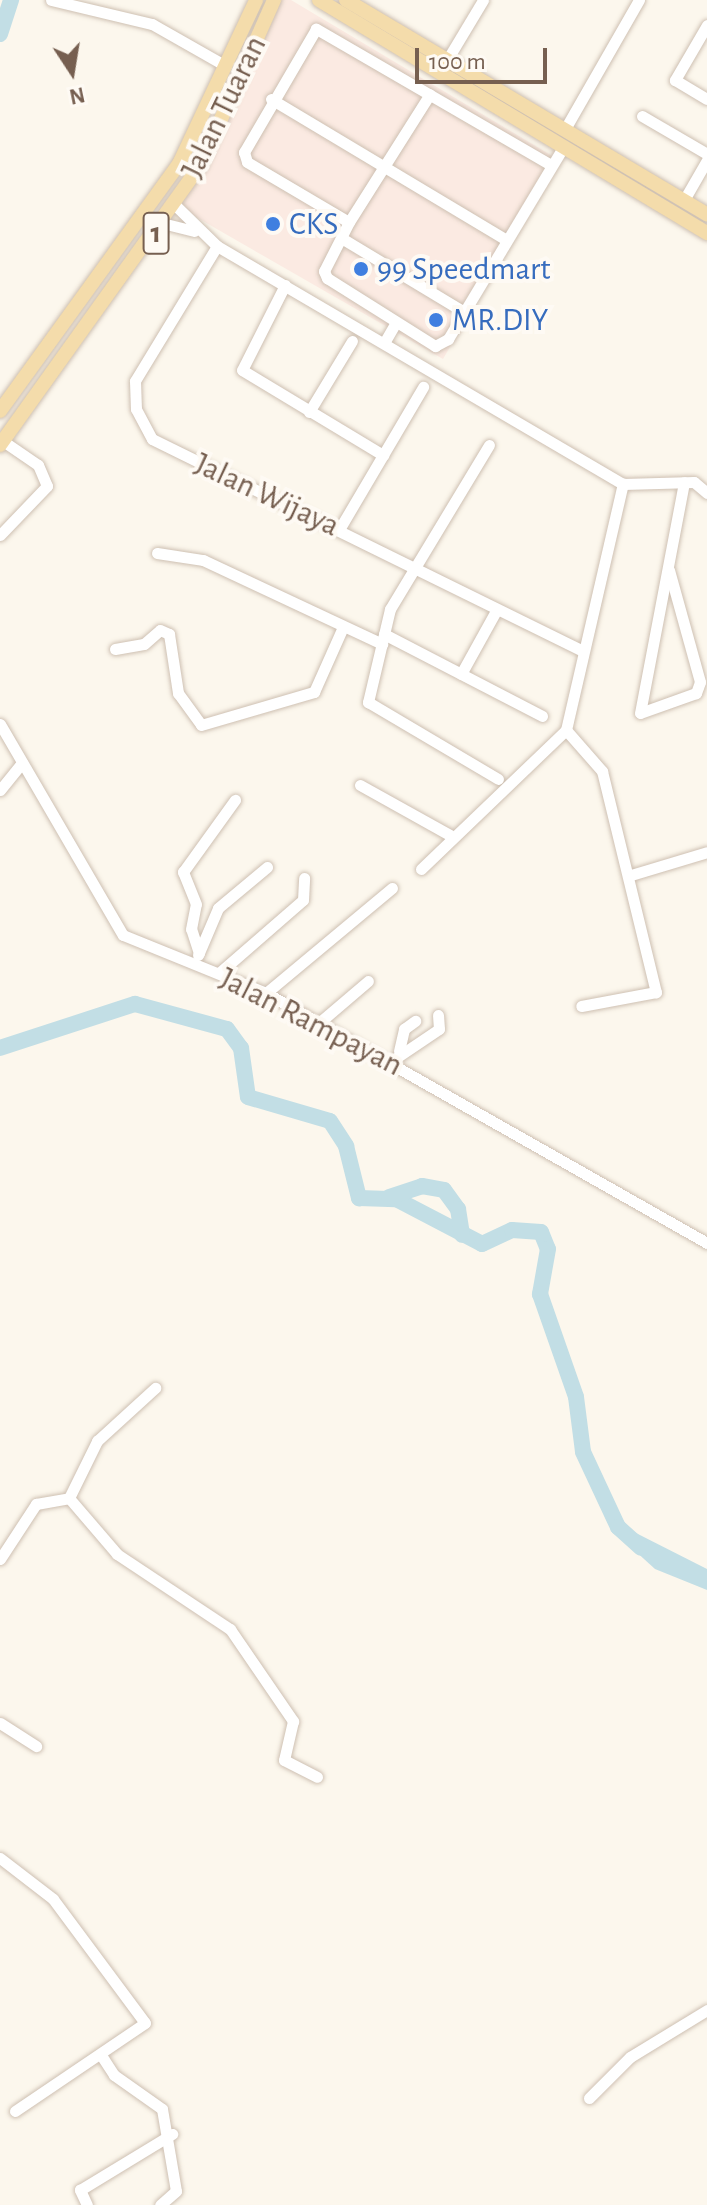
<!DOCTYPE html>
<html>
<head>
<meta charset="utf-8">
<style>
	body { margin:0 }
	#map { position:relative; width:707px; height:2205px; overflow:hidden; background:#fcf7ed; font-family:"Alegreya Sans",sans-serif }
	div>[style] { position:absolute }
	.commercial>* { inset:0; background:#fbeae2 }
	.water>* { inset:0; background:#c2dee5 }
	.river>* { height:16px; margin:-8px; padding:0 8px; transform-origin:8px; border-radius:8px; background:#c2dee5 }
	.roads { filter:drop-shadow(0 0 2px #cec0b2) drop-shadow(0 0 2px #cec0b2) }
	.minor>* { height:11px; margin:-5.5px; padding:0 5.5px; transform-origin:5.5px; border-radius:5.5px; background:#fff }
	.major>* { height:14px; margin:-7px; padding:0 7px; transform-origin:7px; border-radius:7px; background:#f4dcab }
	.dots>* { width:22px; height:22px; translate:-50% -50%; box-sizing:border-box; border:4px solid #fefaf4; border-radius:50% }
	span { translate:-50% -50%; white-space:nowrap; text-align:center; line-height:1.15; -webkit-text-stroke:8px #fefaf4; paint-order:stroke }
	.shield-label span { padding:2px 6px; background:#fefaf4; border:2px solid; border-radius:6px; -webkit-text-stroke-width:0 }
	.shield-label { font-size:30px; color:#765f50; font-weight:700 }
	.street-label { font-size:32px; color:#765f50 }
	.shop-label { font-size:32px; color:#366cbe }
	.left { translate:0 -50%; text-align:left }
	.north { position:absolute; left:32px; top:32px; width:80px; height:80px; -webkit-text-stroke:6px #fefaf4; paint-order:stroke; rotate:168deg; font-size:22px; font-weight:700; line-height:32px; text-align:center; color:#765f50 }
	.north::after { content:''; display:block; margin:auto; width:28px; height:36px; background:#765f50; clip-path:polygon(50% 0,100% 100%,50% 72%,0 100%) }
	.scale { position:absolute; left:415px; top:48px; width:132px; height:36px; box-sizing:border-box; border:4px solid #765f50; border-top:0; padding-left:10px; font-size:24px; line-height:28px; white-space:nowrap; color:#765f50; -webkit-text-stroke:6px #fefaf4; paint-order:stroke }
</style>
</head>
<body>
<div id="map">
	<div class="commercial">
		<div style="clip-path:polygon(274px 0,291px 0,559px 160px,443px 359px,175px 205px)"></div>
	</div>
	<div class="water">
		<div style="clip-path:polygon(630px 1530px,707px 1569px,707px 1590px,655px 1569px,622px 1539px)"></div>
	</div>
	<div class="river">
		<div style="left:0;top:34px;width:36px;rotate:-72deg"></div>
		<div style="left:0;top:1048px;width:142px;rotate:-18.1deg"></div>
		<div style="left:135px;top:1004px;width:95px;rotate:15.2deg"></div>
		<div style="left:227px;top:1029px;width:24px;rotate:54deg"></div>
		<div style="left:241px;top:1048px;width:49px;rotate:81.9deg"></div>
		<div style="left:248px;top:1097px;width:85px;rotate:16.3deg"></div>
		<div style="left:330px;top:1121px;width:30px;rotate:57deg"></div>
		<div style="left:346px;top:1146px;width:54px;rotate:76deg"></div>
		<div style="left:359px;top:1198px;width:37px;rotate:2deg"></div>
		<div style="left:396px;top:1199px;width:97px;rotate:27.6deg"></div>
		<div style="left:482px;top:1244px;width:33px;rotate:-25deg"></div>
		<div style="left:512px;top:1230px;width:29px;rotate:4deg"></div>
		<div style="left:541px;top:1232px;width:18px;rotate:68deg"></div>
		<div style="left:548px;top:1249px;width:46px;rotate:100.1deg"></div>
		<div style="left:540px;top:1294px;width:109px;rotate:70.7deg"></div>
		<div style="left:576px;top:1397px;width:55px;rotate:82.7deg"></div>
		<div style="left:583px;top:1452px;width:83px;rotate:65deg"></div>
		<div style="left:618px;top:1527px;width:31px;rotate:42deg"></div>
		<div style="left:389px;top:1197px;width:35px;rotate:-18deg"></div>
		<div style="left:422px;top:1186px;width:22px;rotate:10deg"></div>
		<div style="left:444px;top:1190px;width:24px;rotate:54deg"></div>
		<div style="left:458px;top:1209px;width:26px;rotate:81deg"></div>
	</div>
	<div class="roads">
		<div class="minor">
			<div style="left:51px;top:0;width:104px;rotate:13.4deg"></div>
			<div style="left:152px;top:24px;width:85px;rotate:29.6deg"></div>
			<div style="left:707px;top:25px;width:64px;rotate:120.2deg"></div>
			<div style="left:675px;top:80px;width:37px;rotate:31deg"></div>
			<div style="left:447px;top:60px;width:70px;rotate:-59deg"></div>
			<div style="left:271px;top:99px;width:273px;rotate:30.9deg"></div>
			<div style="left:642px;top:116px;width:75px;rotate:30.3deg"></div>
			<div style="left:565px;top:129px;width:149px;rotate:-60.2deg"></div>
			<div style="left:551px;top:165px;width:272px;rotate:-149.9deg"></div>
			<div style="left:316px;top:29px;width:143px;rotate:120.3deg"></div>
			<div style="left:244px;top:152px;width:10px;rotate:73deg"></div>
			<div style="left:247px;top:162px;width:118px;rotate:30.5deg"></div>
			<div style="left:349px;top:222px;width:55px;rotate:117deg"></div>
			<div style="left:324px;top:271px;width:8px;rotate:67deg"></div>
			<div style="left:327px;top:278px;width:128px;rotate:32.2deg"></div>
			<div style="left:435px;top:346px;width:15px;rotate:-28deg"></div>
			<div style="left:448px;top:339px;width:225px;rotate:-59deg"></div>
			<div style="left:684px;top:200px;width:46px;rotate:-60.1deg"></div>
			<div style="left:175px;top:205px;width:59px;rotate:44.3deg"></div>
			<div style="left:217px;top:246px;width:471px;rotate:30.4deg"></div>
			<div style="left:623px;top:484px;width:71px;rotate:-1.6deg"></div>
			<div style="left:694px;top:482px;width:17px;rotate:40deg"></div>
			<div style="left:349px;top:222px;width:151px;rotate:-57.7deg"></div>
			<div style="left:162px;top:223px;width:33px;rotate:14deg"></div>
			<div style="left:343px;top:239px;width:141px;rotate:31.1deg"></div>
			<div style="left:217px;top:246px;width:158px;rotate:121.3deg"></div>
			<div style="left:135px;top:381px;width:28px;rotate:88deg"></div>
			<div style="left:136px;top:409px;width:34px;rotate:62deg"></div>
			<div style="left:152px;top:439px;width:478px;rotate:26.2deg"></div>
			<div style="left:285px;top:285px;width:95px;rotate:116.8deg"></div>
			<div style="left:242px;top:370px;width:165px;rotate:31.1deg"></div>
			<div style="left:384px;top:343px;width:24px;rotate:-60deg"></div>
			<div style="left:309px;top:412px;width:83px;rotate:-58.8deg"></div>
			<div style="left:489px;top:445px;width:192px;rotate:121.1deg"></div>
			<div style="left:390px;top:609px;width:96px;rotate:103.3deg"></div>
			<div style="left:368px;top:702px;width:151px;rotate:30.6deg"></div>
			<div style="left:340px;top:528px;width:164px;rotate:-59.5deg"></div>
			<div style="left:0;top:535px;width:68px;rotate:-46.2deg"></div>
			<div style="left:47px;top:486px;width:23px;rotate:-113deg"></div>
			<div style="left:38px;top:465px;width:42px;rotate:-145.6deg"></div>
			<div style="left:157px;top:553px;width:47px;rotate:8.7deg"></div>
			<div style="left:203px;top:560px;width:198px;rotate:25.1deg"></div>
			<div style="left:669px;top:570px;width:116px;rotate:74.5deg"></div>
			<div style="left:700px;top:682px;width:12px;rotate:110deg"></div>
			<div style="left:696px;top:693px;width:59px;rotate:160.3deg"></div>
			<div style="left:640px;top:713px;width:235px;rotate:-79.2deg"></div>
			<div style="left:384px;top:634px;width:178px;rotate:27.4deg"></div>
			<div style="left:115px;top:649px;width:29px;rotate:-10deg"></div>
			<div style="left:144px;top:644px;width:21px;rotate:-41deg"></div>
			<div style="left:160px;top:630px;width:10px;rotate:24deg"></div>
			<div style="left:169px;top:634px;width:60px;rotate:81.3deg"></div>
			<div style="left:178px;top:693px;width:39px;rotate:54deg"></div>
			<div style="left:201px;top:725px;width:118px;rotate:-16.3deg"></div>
			<div style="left:314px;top:692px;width:71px;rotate:-66deg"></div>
			<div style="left:461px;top:674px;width:74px;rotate:-61deg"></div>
			<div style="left:0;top:724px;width:244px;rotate:59.8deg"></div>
			<div style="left:123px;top:935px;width:154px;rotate:22.1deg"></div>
			<div style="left:266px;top:993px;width:507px;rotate:29.55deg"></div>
			<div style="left:566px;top:730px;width:55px;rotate:48.7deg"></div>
			<div style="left:602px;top:771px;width:228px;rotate:76.3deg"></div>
			<div style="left:656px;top:992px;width:76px;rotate:169.4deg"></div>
			<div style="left:360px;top:785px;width:103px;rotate:29.1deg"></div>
			<div style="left:0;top:790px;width:35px;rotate:-51deg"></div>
			<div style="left:421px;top:869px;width:201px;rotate:-43.8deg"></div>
			<div style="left:566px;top:730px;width:253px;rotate:-77deg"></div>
			<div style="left:631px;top:875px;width:79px;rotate:-16.8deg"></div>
			<div style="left:199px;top:953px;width:25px;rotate:-108deg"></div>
			<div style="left:191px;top:929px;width:25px;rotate:-79deg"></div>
			<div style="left:196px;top:904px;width:35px;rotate:-112deg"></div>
			<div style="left:183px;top:872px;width:89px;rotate:-54.2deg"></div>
			<div style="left:198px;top:955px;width:51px;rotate:-66.9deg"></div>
			<div style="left:218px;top:908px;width:64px;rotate:-39.9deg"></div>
			<div style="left:219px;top:973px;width:111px;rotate:-41deg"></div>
			<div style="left:303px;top:900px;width:22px;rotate:-87deg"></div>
			<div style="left:266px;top:993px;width:164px;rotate:-39.8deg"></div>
			<div style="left:320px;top:1022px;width:63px;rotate:-40.5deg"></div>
			<div style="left:399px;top:1051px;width:23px;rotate:-77deg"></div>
			<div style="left:404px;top:1029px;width:14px;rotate:-36deg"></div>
			<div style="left:390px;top:1062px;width:59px;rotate:-34deg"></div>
			<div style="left:439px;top:1029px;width:14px;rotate:-94deg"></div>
			<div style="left:69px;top:1498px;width:64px;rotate:-63.8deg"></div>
			<div style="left:97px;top:1441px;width:79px;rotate:-42.4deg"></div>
			<div style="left:0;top:1559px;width:66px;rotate:-56.8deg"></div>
			<div style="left:36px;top:1504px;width:34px;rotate:-10deg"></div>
			<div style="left:69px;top:1498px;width:74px;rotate:49.4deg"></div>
			<div style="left:117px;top:1554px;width:136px;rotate:33.6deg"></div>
			<div style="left:230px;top:1629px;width:112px;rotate:55.6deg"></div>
			<div style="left:293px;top:1721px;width:40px;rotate:103deg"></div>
			<div style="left:284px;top:1760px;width:37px;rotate:27deg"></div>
			<div style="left:0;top:1723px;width:43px;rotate:32.6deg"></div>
			<div style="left:0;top:1858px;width:67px;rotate:37.7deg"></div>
			<div style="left:53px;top:1899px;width:154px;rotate:53.4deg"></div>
			<div style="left:145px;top:2023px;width:157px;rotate:145.9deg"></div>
			<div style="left:101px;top:2055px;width:24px;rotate:57deg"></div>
			<div style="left:114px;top:2075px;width:59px;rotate:35.3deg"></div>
			<div style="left:162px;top:2109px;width:83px;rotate:80.3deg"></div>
			<div style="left:176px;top:2191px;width:21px;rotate:139deg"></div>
			<div style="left:589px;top:2098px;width:58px;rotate:-45deg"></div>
			<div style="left:630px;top:2057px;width:90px;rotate:-31.4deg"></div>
			<div style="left:87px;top:2205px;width:17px;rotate:-115deg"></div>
			<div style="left:80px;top:2190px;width:108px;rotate:-31.3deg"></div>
		</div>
		<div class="major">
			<div style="left:319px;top:0;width:453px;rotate:31deg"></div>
			<div style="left:346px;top:0;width:420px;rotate:30.7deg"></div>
			<div style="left:0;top:411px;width:305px;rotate:-54.1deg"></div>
			<div style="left:179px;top:164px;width:181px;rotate:-64.8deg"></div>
			<div style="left:0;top:445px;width:345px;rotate:-54.4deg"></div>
			<div style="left:201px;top:164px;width:180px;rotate:-66deg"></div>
		</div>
	</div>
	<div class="dots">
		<div style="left:273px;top:224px;background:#3f7fe0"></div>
		<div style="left:361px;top:269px;background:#3f7fe0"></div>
		<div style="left:436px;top:320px;background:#3f7fe0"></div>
	</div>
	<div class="shield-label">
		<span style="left:156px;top:233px">1</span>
	</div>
	<div class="street-label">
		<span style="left:224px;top:107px;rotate:-64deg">Jalan Tuaran</span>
		<span style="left:267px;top:495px;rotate:25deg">Jalan Wijaya</span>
		<span style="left:311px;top:1022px;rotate:27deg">Jalan Rampayan</span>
	</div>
	<div class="shop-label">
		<span class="left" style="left:289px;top:224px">CKS</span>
		<span class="left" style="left:377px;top:269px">99 Speedmart</span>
		<span class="left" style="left:452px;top:320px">MR.DIY</span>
	</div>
	<div class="north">N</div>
	<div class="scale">100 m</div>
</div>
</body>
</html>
